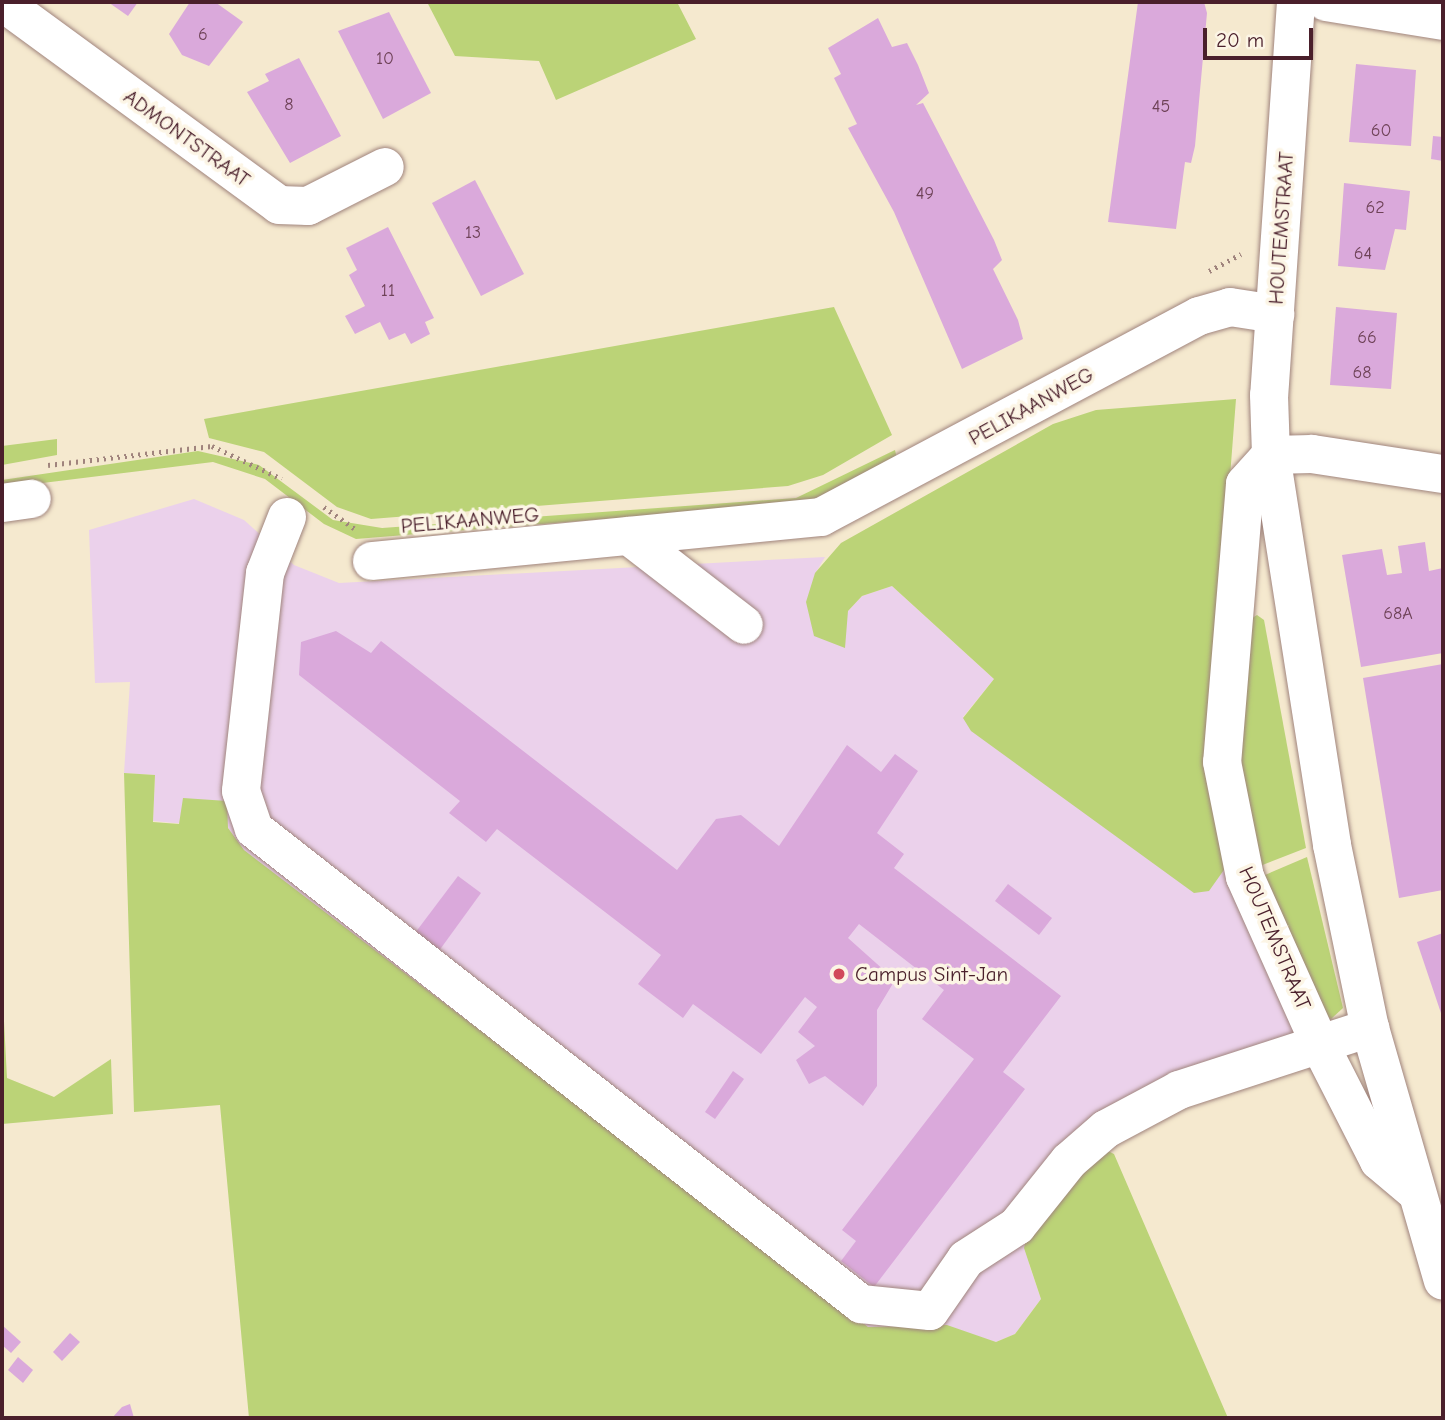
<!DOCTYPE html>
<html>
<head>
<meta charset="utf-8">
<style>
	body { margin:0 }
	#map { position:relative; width:1445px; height:1420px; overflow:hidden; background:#f5e9cf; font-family:"Comic Neue",sans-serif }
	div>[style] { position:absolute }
	.built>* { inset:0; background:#ebd1eb }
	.green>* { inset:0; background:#bbd377 }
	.building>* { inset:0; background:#daa9db }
	.path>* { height:4.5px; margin-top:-2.25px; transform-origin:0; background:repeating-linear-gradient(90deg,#a0847d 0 2px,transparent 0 7px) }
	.roads { filter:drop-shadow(0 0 2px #a0847d) drop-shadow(0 0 2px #a0847d) }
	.minor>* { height:38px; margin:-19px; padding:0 19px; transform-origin:19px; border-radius:19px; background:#fff }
	.dots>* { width:19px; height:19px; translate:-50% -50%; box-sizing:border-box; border:4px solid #fcf5e5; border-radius:50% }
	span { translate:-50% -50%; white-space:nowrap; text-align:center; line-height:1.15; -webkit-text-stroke:7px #fcf5e5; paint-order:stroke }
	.number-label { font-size:18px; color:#6e4257 }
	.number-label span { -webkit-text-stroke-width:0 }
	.street-label { font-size:21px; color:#4a1f2b }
	.poi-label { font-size:21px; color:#4a1f2b }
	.left { translate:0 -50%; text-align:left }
	.frame { position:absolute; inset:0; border:4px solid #4a1f2b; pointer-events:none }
	.scale { position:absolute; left:1203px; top:28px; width:110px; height:32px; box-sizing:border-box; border:4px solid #4a1f2b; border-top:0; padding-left:9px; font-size:21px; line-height:24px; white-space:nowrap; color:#4a1f2b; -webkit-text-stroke:5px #fcf5e5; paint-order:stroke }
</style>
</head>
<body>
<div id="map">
	<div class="built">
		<div style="clip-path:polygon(194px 499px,244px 520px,294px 565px,339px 583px,825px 557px,815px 574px,848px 611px,862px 596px,892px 586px,994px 679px,963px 717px,1226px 867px,1311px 1055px,1096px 1146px,1029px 1264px,1041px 1299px,1015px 1334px,996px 1342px,961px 1331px,868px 1327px,243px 850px,228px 828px,153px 821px,155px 775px,124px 773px,130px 682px,95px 683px,89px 530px)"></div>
	</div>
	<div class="green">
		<div style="clip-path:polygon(427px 2px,677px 2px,696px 39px,556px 100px,539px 61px,455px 56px)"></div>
		<div style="clip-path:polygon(834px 307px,892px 435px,823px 475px,788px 486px,371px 519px,337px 507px,264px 452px,209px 438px,204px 419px)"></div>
		<div style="clip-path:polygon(1236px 399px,1207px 775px,1226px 867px,1209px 891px,1194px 893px,971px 731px,963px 718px,994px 679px,892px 586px,862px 596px,848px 611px,845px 648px,814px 636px,806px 602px,815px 573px,841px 543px,1053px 424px,1096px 410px)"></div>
		<div style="clip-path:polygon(57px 439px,57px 455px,2px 465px,2px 446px)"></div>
		<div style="clip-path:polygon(895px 450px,898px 463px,816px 502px,356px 539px,324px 524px,265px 479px,213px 462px,2px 488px,2px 480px,198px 451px,259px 465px,333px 520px,382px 528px,796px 498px)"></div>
		<div style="clip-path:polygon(1257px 615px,1264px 620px,1306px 848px,1260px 866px,1234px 762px,1244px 623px)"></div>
		<div style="clip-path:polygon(124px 773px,155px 775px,153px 822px,179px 824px,183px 798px,227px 801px,228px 828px,244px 850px,868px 1327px,947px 1325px,996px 1342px,1015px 1334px,1041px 1299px,1024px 1248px,1029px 1226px,1100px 1147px,1114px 1154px,1228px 1418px,249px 1418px,220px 1105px,134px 1112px)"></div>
		<div style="clip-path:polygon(1307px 857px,1343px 1008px,1331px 1019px,1321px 1013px,1258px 878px)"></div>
		<div style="clip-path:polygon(2px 983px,7px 1078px,54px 1097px,111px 1059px,113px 1114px,2px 1124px)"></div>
	</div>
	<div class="building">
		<div style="clip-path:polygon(108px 2px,138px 2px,128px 16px)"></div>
		<div style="clip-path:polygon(190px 2px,215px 2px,243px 22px,209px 66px,182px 55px,169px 34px)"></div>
		<div style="clip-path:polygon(1138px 2px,1204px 2px,1207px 13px,1195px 146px,1191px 163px,1185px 162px,1176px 229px,1108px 222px)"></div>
		<div style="clip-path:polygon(389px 12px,431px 93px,383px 119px,338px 31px)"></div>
		<div style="clip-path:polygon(878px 18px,892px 47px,907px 43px,918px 65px,929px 93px,916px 105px,923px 103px,994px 240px,1002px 260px,993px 269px,1018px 320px,1023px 339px,962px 369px,894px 212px,848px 128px,857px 124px,834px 78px,841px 74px,828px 48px)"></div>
		<div style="clip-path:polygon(299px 58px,341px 136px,290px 163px,247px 92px,269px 81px,265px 74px)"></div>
		<div style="clip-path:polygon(1356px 64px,1416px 70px,1411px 146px,1349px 142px)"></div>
		<div style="clip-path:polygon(1433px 136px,1443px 137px,1443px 161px,1431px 159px)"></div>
		<div style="clip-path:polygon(475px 180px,524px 274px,481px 296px,432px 203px)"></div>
		<div style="clip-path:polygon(1344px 183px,1410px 191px,1406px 230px,1395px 229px,1385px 270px,1338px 266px)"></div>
		<div style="clip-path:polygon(388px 227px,434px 318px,425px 322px,430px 334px,411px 344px,405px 333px,389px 340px,380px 322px,355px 334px,345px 316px,365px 306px,349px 275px,357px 270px,346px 248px)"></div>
		<div style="clip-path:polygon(1336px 307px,1397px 313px,1391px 389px,1330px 385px)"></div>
		<div style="clip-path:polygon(1425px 542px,1429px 571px,1443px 568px,1443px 653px,1361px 667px,1342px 555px,1382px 549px,1387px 575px,1402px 573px,1398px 546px)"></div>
		<div style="clip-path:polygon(336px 631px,371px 653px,381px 641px,677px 870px,716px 819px,741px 815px,779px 846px,847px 745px,881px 772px,895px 754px,918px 771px,877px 833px,904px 854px,894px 868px,1061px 996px,1003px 1072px,1025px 1089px,874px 1287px,841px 1261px,856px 1241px,842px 1230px,974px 1059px,922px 1019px,944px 990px,859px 924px,848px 938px,895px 980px,877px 1010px,877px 1086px,863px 1106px,825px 1076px,809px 1084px,796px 1060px,815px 1046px,798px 1032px,817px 1007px,805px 997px,761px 1054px,693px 1004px,683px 1018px,638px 984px,661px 955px,497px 829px,486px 842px,449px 813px,460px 801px,299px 675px,301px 642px)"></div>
		<div style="clip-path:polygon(1443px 664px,1443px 890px,1399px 898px,1363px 678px)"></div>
		<div style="clip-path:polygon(458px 876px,481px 893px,436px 955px,412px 937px)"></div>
		<div style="clip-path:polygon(1008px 884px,1052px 918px,1039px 935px,995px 901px)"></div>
		<div style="clip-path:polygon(1443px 933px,1443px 1019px,1417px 942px)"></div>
		<div style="clip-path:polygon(733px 1071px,744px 1079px,715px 1119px,705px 1112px)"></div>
		<div style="clip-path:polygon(2px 1325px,21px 1342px,11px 1353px,2px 1345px)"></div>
		<div style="clip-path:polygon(70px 1333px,80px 1342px,62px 1361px,53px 1352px)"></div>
		<div style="clip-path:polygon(18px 1357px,33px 1370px,23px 1383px,8px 1370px)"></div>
		<div style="clip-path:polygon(130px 1404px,134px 1418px,112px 1418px,122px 1407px)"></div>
	</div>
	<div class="path">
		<div style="left:1209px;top:271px;width:36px;rotate:-28deg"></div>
		<div style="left:48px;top:465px;width:165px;rotate:-6.6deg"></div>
		<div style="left:212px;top:446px;width:77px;rotate:25.2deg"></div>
		<div style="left:324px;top:507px;width:37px;rotate:35deg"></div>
	</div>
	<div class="roads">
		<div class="minor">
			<div style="left:2px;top:2px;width:343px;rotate:36.2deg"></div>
			<div style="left:279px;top:205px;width:29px;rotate:2deg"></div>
			<div style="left:308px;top:206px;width:86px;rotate:-26.9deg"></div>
			<div style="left:1296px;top:2px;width:394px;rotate:93.9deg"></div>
			<div style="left:1269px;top:395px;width:60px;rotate:88.1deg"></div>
			<div style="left:1271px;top:455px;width:395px;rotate:81.1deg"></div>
			<div style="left:1332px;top:845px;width:187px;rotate:78.3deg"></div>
			<div style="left:1370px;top:1028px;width:263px;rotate:73.9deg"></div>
			<div style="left:1326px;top:2px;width:119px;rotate:9.2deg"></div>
			<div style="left:1271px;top:455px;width:39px;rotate:132deg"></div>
			<div style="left:1245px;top:484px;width:279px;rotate:94.7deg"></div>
			<div style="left:1222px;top:762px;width:117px;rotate:78.7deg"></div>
			<div style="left:1245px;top:877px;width:186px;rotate:65.9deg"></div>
			<div style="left:1321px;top:1047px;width:128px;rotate:63deg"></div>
			<div style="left:1379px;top:1161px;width:48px;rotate:40deg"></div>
			<div style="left:1271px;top:455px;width:41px;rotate:-1.4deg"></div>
			<div style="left:1312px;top:454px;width:133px;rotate:8.7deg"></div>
			<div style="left:2px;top:503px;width:30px;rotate:-8deg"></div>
			<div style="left:287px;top:517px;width:60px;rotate:111.4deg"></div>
			<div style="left:265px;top:573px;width:219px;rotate:96.3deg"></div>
			<div style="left:241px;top:791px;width:40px;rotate:71.1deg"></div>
			<div style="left:254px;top:829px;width:771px;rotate:38.04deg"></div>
			<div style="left:861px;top:1304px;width:69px;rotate:5.8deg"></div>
			<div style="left:930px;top:1311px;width:63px;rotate:-55.3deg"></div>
			<div style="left:966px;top:1259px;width:61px;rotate:-32.9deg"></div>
			<div style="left:1017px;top:1226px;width:83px;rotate:-51.3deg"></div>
			<div style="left:1069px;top:1161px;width:49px;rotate:-40.9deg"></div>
			<div style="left:1106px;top:1129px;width:83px;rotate:-28.1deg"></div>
			<div style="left:1179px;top:1090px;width:201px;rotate:-18deg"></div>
			<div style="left:629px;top:536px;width:145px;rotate:37.7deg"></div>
			<div style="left:372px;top:561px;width:451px;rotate:-5.6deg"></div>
			<div style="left:821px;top:517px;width:428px;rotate:-28deg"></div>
			<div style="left:1199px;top:316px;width:32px;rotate:-16deg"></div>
			<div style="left:1230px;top:307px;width:46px;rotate:8.8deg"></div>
		</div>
	</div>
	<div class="dots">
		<div style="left:839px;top:974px;background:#d1495b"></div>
	</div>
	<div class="number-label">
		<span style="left:203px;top:35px">6</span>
		<span style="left:385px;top:59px">10</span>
		<span style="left:289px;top:105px">8</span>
		<span style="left:1161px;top:107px">45</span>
		<span style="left:1381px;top:131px">60</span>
		<span style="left:925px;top:194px">49</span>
		<span style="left:1375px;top:208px">62</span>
		<span style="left:473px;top:233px">13</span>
		<span style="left:1363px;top:254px">64</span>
		<span style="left:388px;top:291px">11</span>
		<span style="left:1367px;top:338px">66</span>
		<span style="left:1362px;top:373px">68</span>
		<span style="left:1398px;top:614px">68A</span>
	</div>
	<div class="street-label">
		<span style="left:187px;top:138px;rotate:36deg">ADMONTSTRAAT</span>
		<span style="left:1281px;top:228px;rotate:-86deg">HOUTEMSTRAAT</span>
		<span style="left:1031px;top:406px;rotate:-29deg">PELIKAANWEG</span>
		<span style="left:470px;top:520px;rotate:-5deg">PELIKAANWEG</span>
		<span style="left:1275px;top:938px;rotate:67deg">HOUTEMSTRAAT</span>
	</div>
	<div class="poi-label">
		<span class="left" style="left:855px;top:974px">Campus Sint-Jan</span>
	</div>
	<div class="frame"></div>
	<div class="scale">20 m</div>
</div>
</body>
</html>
